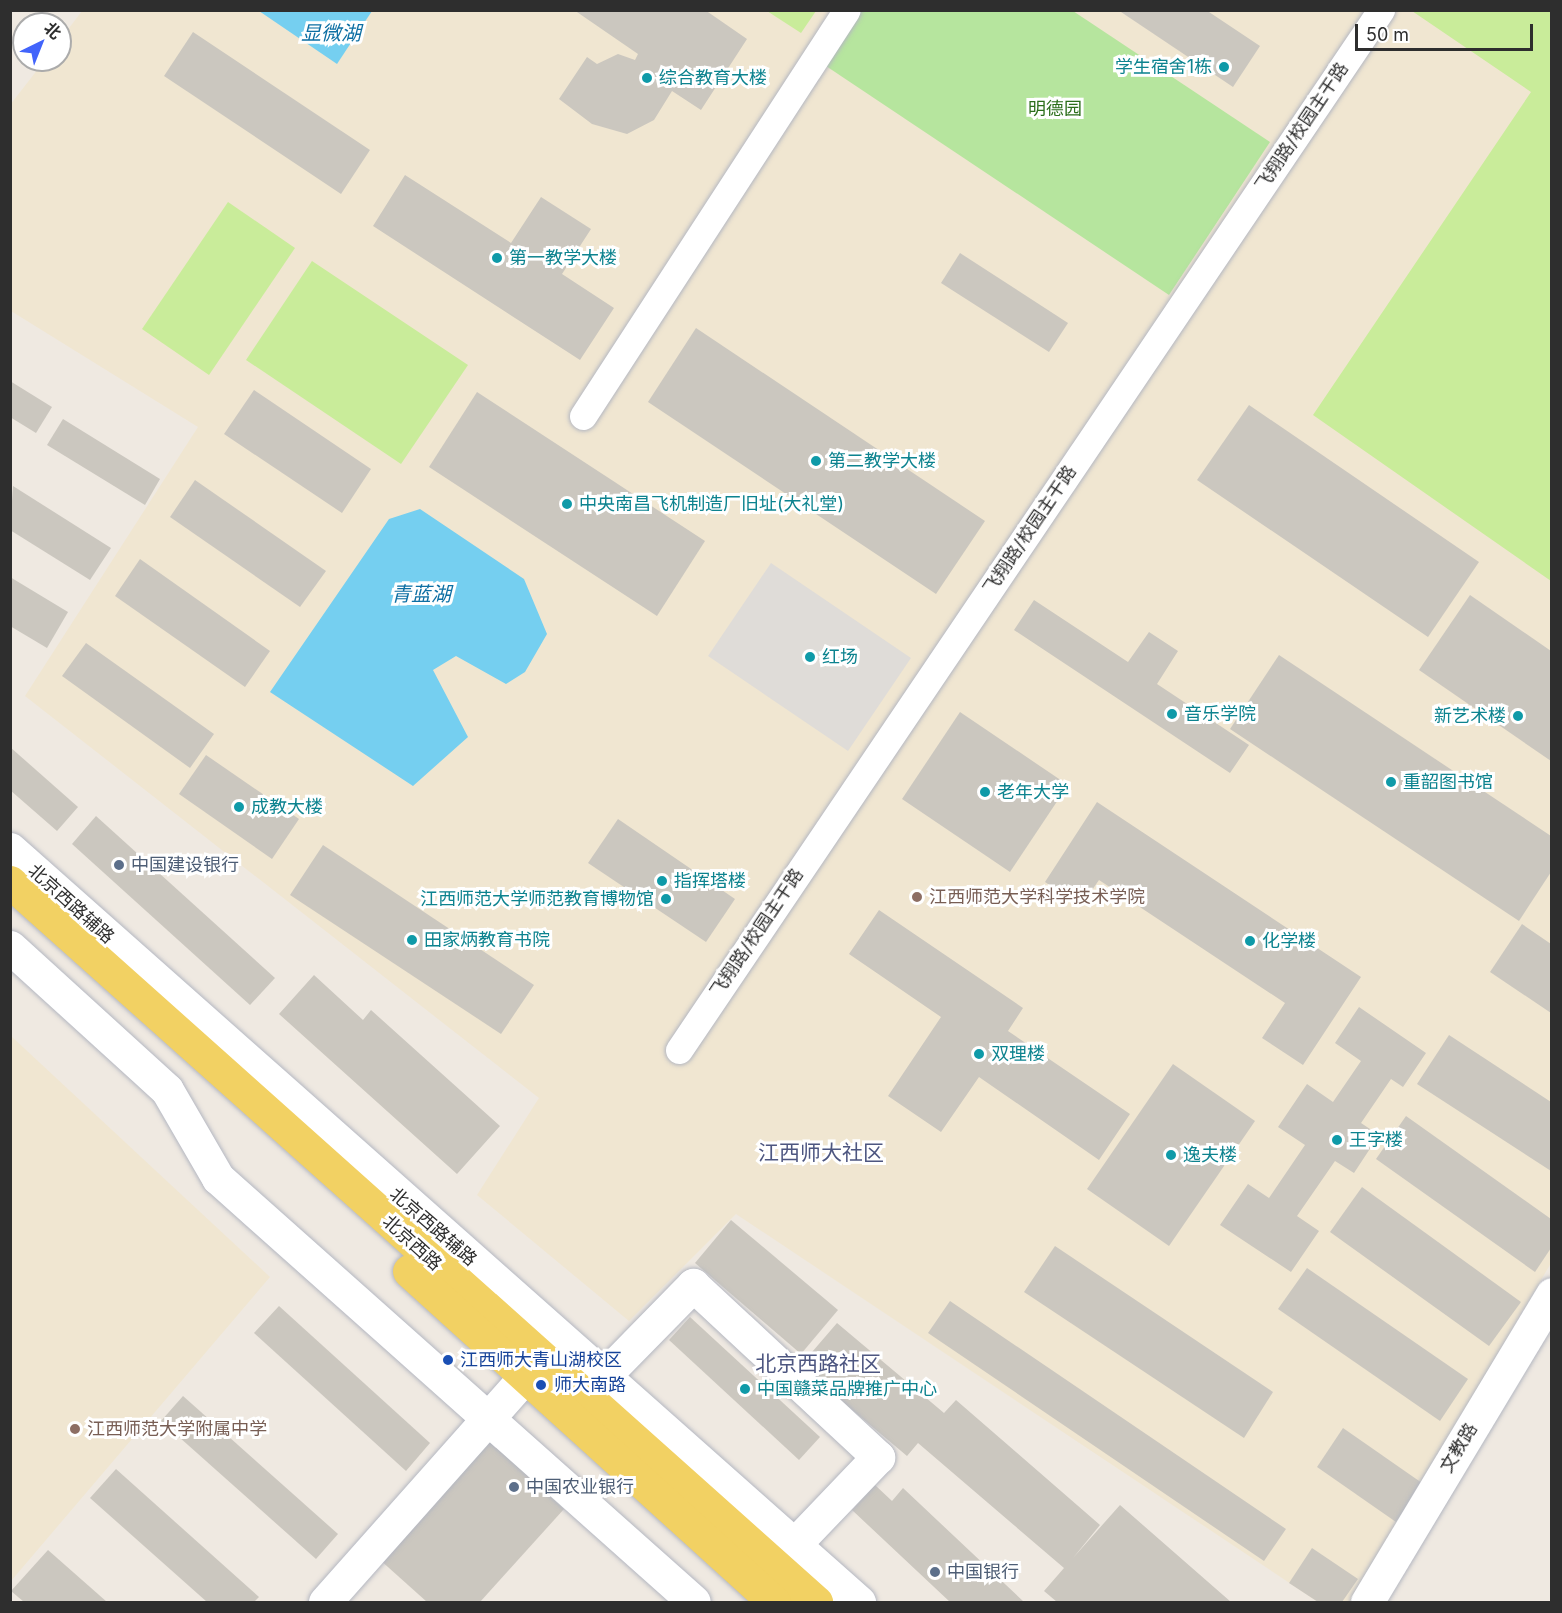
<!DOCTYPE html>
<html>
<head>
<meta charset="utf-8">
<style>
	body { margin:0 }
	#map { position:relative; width:1562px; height:1613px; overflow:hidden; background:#efe9e1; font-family:Inter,"Noto Sans SC",sans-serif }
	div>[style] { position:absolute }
	.education>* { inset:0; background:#f0e6d1 }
	.green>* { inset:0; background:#b6e59e }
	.pitch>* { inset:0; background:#c9ec9a }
	.plaza>* { inset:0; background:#dfdcd8 }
	.water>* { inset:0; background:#75cff0 }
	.building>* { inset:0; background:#cbc7bf }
	.roads { filter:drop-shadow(0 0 2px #b4b7c1) drop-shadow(0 0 2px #b4b7c1) }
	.street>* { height:27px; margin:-13.5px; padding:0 13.5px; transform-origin:13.5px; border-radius:13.5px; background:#fff }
	.secondary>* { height:33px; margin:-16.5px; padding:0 16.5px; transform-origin:16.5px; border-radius:16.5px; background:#fff }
	.primary>* { height:33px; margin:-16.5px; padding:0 16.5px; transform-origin:16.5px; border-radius:16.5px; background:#f2d163 }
	.dots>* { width:16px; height:16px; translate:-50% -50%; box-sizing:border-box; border:3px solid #fff; border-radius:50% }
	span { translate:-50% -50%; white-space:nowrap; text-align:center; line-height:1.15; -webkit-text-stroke:6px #fff; paint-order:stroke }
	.culture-label { font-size:18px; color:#0d838f }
	.right { translate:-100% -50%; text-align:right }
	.left { translate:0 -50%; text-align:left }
	.park-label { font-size:18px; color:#2c6e1b }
	.street-label { font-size:18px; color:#2e2e2e }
	.service-label { font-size:18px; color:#4e5e75 }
	.education-label { font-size:18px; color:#785e54 }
	.transit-label { font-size:18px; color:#164399 }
	.water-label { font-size:20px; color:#0d6fa3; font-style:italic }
	.quarter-label { font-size:21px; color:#4d5680 }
	.frame { position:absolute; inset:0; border:12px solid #2e2e2e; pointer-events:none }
	.north { position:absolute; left:12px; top:12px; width:60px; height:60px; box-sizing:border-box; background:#fff; border:2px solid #ababab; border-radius:50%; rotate:43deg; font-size:16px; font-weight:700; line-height:24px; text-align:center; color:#2e2e2e }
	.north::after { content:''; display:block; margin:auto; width:21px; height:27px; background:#4264fb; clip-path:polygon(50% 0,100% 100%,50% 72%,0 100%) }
	.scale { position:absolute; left:1355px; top:24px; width:178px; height:27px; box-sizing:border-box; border:3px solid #2e2e2e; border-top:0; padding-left:8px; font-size:18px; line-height:21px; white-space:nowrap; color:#2e2e2e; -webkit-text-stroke:4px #fff; paint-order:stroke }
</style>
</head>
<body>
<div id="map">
	<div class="education">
		<div style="clip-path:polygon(82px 11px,1551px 11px,1551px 1263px,1352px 1602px,1318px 1602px,736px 1214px,629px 1321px,477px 1195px,539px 1098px,25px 696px,198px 427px,11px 311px,10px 105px,45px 60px,60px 60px,60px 40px)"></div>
		<div style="clip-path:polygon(11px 1036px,270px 1277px,11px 1581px)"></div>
	</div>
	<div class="green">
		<div style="clip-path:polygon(858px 11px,1073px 11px,1270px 142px,1169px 295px,823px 64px)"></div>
	</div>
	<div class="pitch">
		<div style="clip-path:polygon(767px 11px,816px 11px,801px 33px)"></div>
		<div style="clip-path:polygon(1412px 11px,1551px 11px,1551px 581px,1313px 415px,1531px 92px)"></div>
		<div style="clip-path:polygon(228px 202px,295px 248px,209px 375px,142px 329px)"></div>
		<div style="clip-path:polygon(312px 261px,468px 365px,401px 464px,246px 360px)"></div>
	</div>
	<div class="plaza">
		<div style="clip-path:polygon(771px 563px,911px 658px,848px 751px,708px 656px)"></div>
	</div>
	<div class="water">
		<div style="clip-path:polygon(259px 11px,372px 11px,337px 64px)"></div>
		<div style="clip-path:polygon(420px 509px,524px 579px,547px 634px,525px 672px,506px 684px,456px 656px,433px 670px,468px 737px,413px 786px,270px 692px,389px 519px)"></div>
	</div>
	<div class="building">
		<div style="clip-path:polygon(574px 10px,705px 10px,747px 39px,701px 110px,672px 91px,654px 120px,627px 134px,592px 124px,559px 99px,587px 57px,597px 64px,618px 54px,635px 60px,638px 54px)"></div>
		<div style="clip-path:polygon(1118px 10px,1206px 10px,1260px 46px,1233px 87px)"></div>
		<div style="clip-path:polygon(193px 32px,370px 150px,341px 194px,164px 76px)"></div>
		<div style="clip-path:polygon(405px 175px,511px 243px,541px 197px,591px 229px,562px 274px,614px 308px,580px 360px,373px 226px)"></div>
		<div style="clip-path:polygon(960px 253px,1068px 323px,1049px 352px,941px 283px)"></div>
		<div style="clip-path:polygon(696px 328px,985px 521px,936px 594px,648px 402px)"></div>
		<div style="clip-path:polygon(10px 381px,52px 407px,36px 433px,10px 417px)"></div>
		<div style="clip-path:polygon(254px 390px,371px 469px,342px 513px,224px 434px)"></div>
		<div style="clip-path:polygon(477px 392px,705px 541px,657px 616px,429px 467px)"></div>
		<div style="clip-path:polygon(1249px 405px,1479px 562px,1428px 637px,1197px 480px)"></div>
		<div style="clip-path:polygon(63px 419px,160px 479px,145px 505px,47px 445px)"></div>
		<div style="clip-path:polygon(195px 480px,326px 571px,300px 607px,170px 517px)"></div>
		<div style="clip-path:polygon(13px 486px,111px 548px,90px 580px,10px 530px)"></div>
		<div style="clip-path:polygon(140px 559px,270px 651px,245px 687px,115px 596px)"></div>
		<div style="clip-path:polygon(10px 577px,68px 612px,47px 648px,10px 626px)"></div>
		<div style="clip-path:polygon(1470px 595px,1551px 651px,1551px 761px,1419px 670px)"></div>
		<div style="clip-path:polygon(1034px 600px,1128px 662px,1149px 632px,1178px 651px,1157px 684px,1249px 745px,1230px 773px,1014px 630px)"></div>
		<div style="clip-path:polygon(86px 643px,214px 734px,190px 768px,62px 676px)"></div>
		<div style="clip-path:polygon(1279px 655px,1551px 836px,1551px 872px,1519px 921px,1230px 729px)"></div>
		<div style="clip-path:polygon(960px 712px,1068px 785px,1010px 872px,902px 799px)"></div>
		<div style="clip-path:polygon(10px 747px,78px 807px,57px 831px,10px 790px)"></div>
		<div style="clip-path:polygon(206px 755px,299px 819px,272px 859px,179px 794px)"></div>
		<div style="clip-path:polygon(1097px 802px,1361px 977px,1303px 1065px,1262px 1038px,1285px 1003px,1099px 880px,1081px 906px,1045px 882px)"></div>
		<div style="clip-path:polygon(96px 816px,275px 978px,250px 1005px,72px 844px)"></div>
		<div style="clip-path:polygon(618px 819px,735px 899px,706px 942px,588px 863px)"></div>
		<div style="clip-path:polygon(323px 845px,534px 985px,501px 1034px,290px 895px)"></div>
		<div style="clip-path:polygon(879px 910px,1023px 1008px,1008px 1031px,1130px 1114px,1099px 1160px,979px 1077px,941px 1132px,888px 1096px,941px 1017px,849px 954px)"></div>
		<div style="clip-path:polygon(1522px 924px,1551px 944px,1551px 1013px,1490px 972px)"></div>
		<div style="clip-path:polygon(314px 975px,363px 1020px,371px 1010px,500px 1126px,457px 1174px,279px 1014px)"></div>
		<div style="clip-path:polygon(1359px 1007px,1426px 1053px,1403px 1087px,1391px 1079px,1361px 1123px,1379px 1135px,1354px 1173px,1335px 1161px,1297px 1216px,1319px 1231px,1291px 1272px,1220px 1225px,1248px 1184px,1269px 1198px,1305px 1145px,1278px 1127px,1307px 1084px,1333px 1102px,1361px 1061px,1335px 1043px)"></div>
		<div style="clip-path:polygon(1449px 1035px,1551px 1102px,1551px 1171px,1417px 1084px)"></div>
		<div style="clip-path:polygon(1173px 1064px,1255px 1121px,1169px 1246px,1087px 1189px)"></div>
		<div style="clip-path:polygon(1406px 1116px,1551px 1219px,1551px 1248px,1535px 1272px,1376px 1159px)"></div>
		<div style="clip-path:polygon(1362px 1187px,1521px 1302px,1489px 1346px,1330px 1232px)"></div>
		<div style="clip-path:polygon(731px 1220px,838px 1310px,801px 1354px,695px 1263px)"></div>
		<div style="clip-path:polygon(1055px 1246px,1273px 1392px,1244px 1438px,1024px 1292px)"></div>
		<div style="clip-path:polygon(1307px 1268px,1468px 1379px,1440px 1421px,1278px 1309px)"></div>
		<div style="clip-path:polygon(950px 1301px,1286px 1529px,1264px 1561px,928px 1333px)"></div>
		<div style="clip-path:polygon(279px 1306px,430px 1443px,406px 1471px,254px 1333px)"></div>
		<div style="clip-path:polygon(690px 1317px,820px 1437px,799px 1460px,669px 1340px)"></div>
		<div style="clip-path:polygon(837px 1323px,944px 1413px,956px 1400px,1100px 1525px,1073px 1558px,1120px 1505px,1231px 1602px,1057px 1602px,1044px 1591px,1064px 1568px,918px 1443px,907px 1456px,800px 1366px)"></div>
		<div style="clip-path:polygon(183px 1396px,338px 1534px,316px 1559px,161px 1421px)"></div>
		<div style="clip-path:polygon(1343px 1428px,1422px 1483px,1396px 1522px,1317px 1467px)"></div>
		<div style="clip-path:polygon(487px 1439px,564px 1509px,480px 1602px,427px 1602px,379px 1559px)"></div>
		<div style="clip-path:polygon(116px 1469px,259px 1597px,254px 1602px,207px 1602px,90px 1498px)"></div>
		<div style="clip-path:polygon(875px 1485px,892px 1501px,903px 1488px,1024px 1602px,950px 1602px,852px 1510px)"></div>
		<div style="clip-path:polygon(1312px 1548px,1358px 1579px,1342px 1602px,1318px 1602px,1289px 1583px)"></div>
		<div style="clip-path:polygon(48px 1550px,107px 1602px,24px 1602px,11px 1591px)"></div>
	</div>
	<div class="roads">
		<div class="street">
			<div style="left:583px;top:416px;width:484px;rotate:-57deg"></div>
			<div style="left:679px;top:1050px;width:1255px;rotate:-55.98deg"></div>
		</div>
		<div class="secondary">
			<div style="left:10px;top:849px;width:1135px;rotate:41.57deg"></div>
			<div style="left:10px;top:947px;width:212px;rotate:42.3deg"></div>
			<div style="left:167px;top:1090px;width:102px;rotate:59.9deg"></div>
			<div style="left:218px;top:1178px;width:637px;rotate:41.69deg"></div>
			<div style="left:603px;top:1377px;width:129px;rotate:-45.6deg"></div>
			<div style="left:693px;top:1285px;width:253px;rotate:42.9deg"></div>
			<div style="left:878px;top:1457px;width:122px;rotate:133.7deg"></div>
			<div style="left:325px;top:1602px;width:302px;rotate:-48.4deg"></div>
			<div style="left:1367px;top:1602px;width:359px;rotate:-59deg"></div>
		</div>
		<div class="primary">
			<div style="left:10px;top:882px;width:1081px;rotate:41.77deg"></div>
			<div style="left:409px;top:1271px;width:493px;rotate:42.2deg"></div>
		</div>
	</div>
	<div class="dots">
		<div style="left:1224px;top:67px;background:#0f9aa8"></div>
		<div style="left:647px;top:78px;background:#0f9aa8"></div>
		<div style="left:497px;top:258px;background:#0f9aa8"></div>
		<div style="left:816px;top:461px;background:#0f9aa8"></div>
		<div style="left:567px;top:504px;background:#0f9aa8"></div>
		<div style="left:810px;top:657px;background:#0f9aa8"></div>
		<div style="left:1172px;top:714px;background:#0f9aa8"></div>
		<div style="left:1518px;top:716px;background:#0f9aa8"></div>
		<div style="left:1391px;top:782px;background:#0f9aa8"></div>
		<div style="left:985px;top:792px;background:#0f9aa8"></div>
		<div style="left:239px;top:807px;background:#0f9aa8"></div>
		<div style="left:119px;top:865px;background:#5c6f8a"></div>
		<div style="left:662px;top:881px;background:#0f9aa8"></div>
		<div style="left:917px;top:897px;background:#8d6e63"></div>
		<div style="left:666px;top:899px;background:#0f9aa8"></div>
		<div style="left:412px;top:940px;background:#0f9aa8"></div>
		<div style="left:1250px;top:941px;background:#0f9aa8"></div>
		<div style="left:979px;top:1054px;background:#0f9aa8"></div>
		<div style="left:1337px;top:1140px;background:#0f9aa8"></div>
		<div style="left:1171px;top:1155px;background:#0f9aa8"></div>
		<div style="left:448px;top:1360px;background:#1a4fb4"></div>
		<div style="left:541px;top:1385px;background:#1a4fb4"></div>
		<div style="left:745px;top:1389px;background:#0f9aa8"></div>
		<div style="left:75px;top:1429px;background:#8d6e63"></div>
		<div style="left:514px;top:1487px;background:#5c6f8a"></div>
		<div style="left:935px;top:1572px;background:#5c6f8a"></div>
	</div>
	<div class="culture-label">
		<span class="right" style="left:1212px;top:67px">学生宿舍1栋</span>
		<span class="left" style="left:659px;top:78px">综合教育大楼</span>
		<span class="left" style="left:509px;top:258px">第一教学大楼</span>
		<span class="left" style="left:828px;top:461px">第二教学大楼</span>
		<span class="left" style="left:579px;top:504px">中央南昌飞机制造厂旧址(大礼堂)</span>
		<span class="left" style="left:822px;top:657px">红场</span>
		<span class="left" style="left:1184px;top:714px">音乐学院</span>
		<span class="right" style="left:1506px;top:716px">新艺术楼</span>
		<span class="left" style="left:1403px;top:782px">重韶图书馆</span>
		<span class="left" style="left:997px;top:792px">老年大学</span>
		<span class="left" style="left:251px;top:807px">成教大楼</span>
		<span class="left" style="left:674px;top:881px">指挥塔楼</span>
		<span class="right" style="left:654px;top:899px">江西师范大学师范教育博物馆</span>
		<span class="left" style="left:424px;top:940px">田家炳教育书院</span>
		<span class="left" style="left:1262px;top:941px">化学楼</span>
		<span class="left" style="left:991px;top:1054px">双理楼</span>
		<span class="left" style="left:1349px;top:1140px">王字楼</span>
		<span class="left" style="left:1183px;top:1155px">逸夫楼</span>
		<span class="left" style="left:757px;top:1389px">中国赣菜品牌推广中心</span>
	</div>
	<div class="park-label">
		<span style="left:1055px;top:109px">明德园</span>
	</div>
	<div class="street-label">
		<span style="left:1302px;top:127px;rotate:-56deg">飞翔路/校园主干路</span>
		<span style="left:1030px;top:530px;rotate:-56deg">飞翔路/校园主干路</span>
		<span style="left:71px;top:904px;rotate:42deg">北京西路辅路</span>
		<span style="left:757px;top:933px;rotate:-56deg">飞翔路/校园主干路</span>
		<span style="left:433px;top:1227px;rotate:41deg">北京西路辅路</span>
		<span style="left:412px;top:1243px;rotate:42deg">北京西路</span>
		<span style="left:1459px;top:1448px;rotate:-59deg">文教路</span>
	</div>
	<div class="service-label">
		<span class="left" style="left:131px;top:865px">中国建设银行</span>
		<span class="left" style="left:526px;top:1487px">中国农业银行</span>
		<span class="left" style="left:947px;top:1572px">中国银行</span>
	</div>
	<div class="education-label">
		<span class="left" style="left:929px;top:897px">江西师范大学科学技术学院</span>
		<span class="left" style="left:87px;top:1429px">江西师范大学附属中学</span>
	</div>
	<div class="transit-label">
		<span class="left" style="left:460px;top:1360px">江西师大青山湖校区</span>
		<span class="left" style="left:554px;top:1385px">师大南路</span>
	</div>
	<div class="water-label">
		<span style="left:331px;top:33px">显微湖</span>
		<span style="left:421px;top:594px">青蓝湖</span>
	</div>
	<div class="quarter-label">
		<span style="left:821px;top:1153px">江西师大社区</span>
		<span style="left:818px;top:1364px">北京西路社区</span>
	</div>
	<div class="frame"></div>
	<div class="north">北</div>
	<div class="scale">50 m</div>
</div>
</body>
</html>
